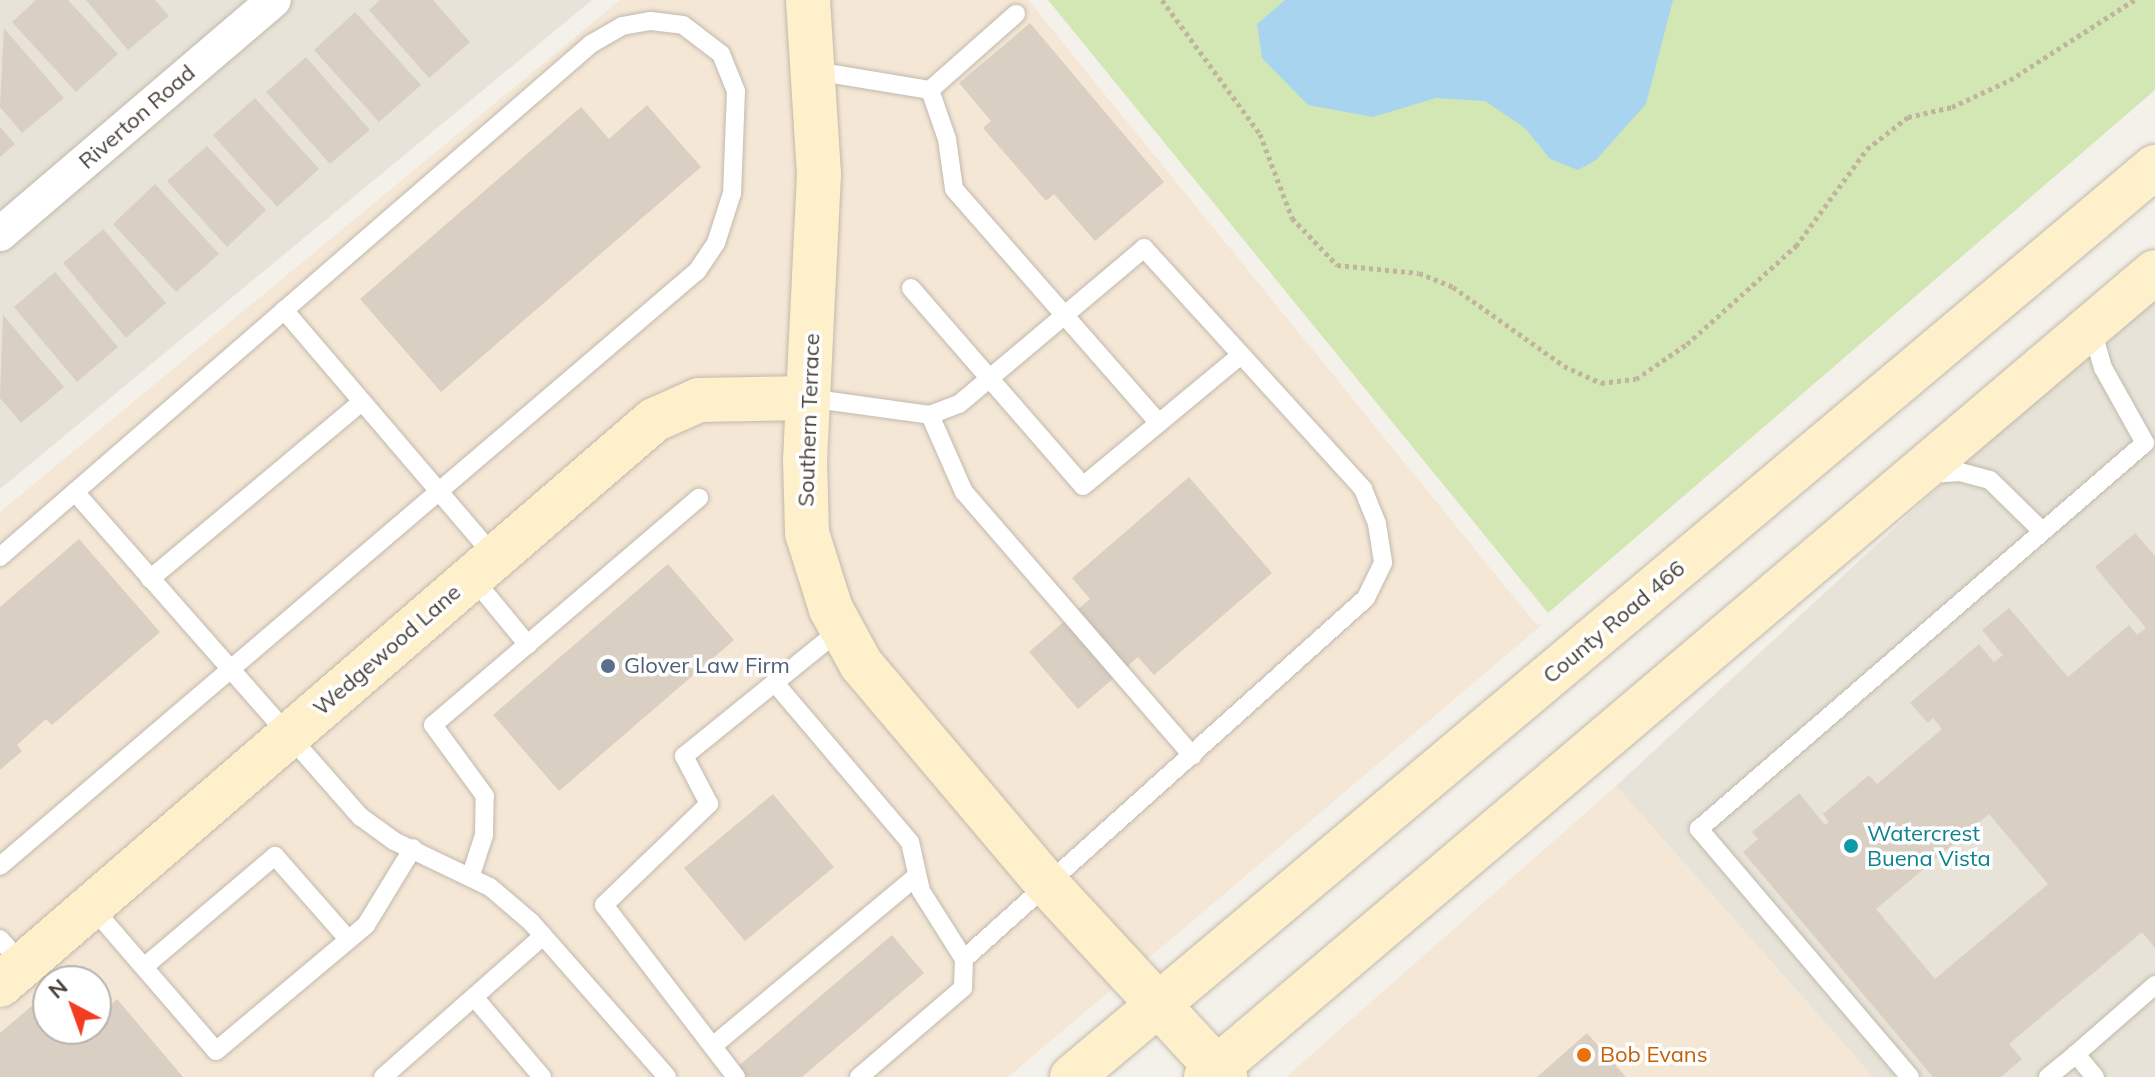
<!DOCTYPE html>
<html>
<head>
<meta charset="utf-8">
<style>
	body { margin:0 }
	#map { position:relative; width:2155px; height:1077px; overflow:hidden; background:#f4f1ea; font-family:Mulish,sans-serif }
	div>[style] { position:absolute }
	.residential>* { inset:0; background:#e8e3d8 }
	.commercial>* { inset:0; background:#f5e7d6 }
	.green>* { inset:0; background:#d2e7b4 }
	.water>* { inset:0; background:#a9d4ef }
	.building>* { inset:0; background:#d9cfc3 }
	.path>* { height:5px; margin-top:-2.5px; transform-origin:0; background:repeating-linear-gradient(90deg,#c1b49e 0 4px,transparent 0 8px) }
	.roads { filter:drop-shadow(0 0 2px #c0b9ad) drop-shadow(0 0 2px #c0b9ad) }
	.lane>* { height:18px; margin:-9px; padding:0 9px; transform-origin:9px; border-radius:9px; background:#fff }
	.street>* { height:34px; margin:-17px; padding:0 17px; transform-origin:17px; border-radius:17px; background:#fff }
	.secondary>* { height:44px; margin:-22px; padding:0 22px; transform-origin:22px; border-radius:22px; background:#fdf0cb }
	.dots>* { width:22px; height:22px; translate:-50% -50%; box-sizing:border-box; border:4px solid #fff; border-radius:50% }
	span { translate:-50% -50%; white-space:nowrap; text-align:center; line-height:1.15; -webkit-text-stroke:7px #fff; paint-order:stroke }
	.street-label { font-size:22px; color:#484238 }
	.service-label { font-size:22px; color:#4e5e75 }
	.left { translate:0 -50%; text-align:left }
	.culture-label { font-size:22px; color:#0d838f }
	.food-label { font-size:22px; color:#c56008 }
	.north { position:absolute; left:32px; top:965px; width:80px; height:80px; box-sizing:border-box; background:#fff; border:2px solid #b6b3af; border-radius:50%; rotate:319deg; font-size:22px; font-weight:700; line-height:32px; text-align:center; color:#484238 }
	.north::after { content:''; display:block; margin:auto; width:28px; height:36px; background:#f33c22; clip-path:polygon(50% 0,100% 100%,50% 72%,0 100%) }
</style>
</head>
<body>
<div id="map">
	<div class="residential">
		<div style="clip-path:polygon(0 0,592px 0,0 489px)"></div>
		<div style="clip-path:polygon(2155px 300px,2155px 1077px,1873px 1077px,1616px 786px,1996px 434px)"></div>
	</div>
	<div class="commercial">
		<div style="clip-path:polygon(620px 0,788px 0,799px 171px,789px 378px,694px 381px,640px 404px,0 956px,0 512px)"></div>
		<div style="clip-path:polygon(828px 0,1028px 0,1535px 623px,1543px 624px,1144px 962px,877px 654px,849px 603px,826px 532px,839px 177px)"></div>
		<div style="clip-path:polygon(evenodd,787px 418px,788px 536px,1116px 986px,1008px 1077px,0 1077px,0 1012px,667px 437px,706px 420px,787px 418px,48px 981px,96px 981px,96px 1029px,48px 1029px,48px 981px)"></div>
		<div style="clip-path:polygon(1616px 786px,1873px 1077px,1286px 1077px)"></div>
	</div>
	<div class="green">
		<div style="clip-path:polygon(1048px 0,2155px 0,2155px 90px,1548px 613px)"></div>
	</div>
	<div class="water">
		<div style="clip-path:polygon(1285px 0,1673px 0,1646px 104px,1596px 160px,1578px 170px,1550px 159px,1525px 128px,1485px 101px,1436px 98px,1373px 117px,1308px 105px,1262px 58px,1257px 24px)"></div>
	</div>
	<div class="building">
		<div style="clip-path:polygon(36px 0,68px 0,118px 54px,76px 92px,12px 22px)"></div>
		<div style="clip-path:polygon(86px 0,155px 0,169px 16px,128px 50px)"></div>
		<div style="clip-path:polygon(380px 0,433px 0,470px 42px,429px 78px,369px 10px)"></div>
		<div style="clip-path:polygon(355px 12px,421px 85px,379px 122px,314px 50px)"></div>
		<div style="clip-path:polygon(1030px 23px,1164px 182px,1095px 241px,1054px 194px,1046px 201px,983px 128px,991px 121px,959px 83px)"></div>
		<div style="clip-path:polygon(4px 28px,64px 98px,22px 133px,0 107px)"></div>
		<div style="clip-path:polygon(306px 57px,370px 130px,330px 164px,266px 92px)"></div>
		<div style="clip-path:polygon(255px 98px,319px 169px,277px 207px,213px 135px)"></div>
		<div style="clip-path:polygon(647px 105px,701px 167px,441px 392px,360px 299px,581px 107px,609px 139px)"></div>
		<div style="clip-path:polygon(0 127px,15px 144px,0 157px)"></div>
		<div style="clip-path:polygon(207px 146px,266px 210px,227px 247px,167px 181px)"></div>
		<div style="clip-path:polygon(155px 184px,219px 254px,176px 292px,113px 224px)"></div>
		<div style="clip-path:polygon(103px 229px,166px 303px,126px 338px,63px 263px)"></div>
		<div style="clip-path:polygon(55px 272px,118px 347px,77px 382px,14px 307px)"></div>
		<div style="clip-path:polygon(3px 315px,64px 387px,21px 423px,0 398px)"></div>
		<div style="clip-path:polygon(1189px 477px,1272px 573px,1154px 675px,1138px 657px,1078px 709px,1029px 652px,1090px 599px,1072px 578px)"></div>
		<div style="clip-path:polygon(evenodd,2135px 533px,2155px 556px,2155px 948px,2142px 932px,2009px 1044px,2022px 1059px,2001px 1077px,1933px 1077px,1743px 852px,1758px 839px,1752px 832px,1799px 793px,1825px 825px,1829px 822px,1823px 814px,1869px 775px,1877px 784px,1942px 729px,1933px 718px,1928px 723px,1910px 703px,1979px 644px,1994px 662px,2003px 655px,1982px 630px,2009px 608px,2068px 677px,2129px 625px,2137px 635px,2146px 628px,2095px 567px,2135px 533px,1989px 814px,2048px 884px,1935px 979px,1876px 909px,1989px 814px)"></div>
		<div style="clip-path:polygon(79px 539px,160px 632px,52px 725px,46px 719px,17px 745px,22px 751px,0 770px,0 607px)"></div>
		<div style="clip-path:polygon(668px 564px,734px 640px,559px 791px,493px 715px)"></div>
		<div style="clip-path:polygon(773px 794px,834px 867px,745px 941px,684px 868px)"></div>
		<div style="clip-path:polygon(892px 935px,924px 973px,802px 1077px,742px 1077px,735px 1069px)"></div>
		<div style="clip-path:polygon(48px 992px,48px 1029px,96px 1029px,96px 1000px,105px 1010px,117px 999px,183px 1077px,0 1077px,0 1033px)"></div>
		<div style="clip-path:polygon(1587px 1033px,1626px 1077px,1537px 1077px)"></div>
	</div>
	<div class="path">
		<div style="left:1162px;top:0;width:166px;rotate:53.8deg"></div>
		<div style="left:1260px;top:134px;width:90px;rotate:69.1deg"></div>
		<div style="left:1292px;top:218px;width:65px;rotate:46.2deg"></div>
		<div style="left:1337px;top:265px;width:82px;rotate:5.6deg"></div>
		<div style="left:1419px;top:273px;width:37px;rotate:22deg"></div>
		<div style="left:1453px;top:287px;width:136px;rotate:35.4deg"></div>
		<div style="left:1564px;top:366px;width:41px;rotate:24.7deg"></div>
		<div style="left:1601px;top:383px;width:35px;rotate:-7deg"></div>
		<div style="left:1636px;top:379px;width:62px;rotate:-34.5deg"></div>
		<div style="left:1687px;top:344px;width:147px;rotate:-42deg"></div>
		<div style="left:1796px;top:246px;width:120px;rotate:-53.8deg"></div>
		<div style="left:1867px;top:149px;width:52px;rotate:-38deg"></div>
		<div style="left:1908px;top:117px;width:45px;rotate:-12.8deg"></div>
		<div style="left:1952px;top:107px;width:64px;rotate:-25deg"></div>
		<div style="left:2010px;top:80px;width:148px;rotate:-32.8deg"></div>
	</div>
	<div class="roads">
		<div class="lane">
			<div style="left:815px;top:71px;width:117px;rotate:9.4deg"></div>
			<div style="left:930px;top:90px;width:52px;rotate:70.9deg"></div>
			<div style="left:947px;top:139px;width:50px;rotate:82deg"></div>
			<div style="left:954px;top:189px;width:311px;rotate:48.8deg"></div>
			<div style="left:930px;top:90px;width:115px;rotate:-41.5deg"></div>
			<div style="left:911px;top:288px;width:262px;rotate:49deg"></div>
			<div style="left:1083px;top:486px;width:205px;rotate:-39.7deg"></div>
			<div style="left:284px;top:310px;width:325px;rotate:49.5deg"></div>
			<div style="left:808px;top:398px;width:123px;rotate:7.9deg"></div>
			<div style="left:930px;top:415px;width:31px;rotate:-21deg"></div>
			<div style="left:959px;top:404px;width:242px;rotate:-40.1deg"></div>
			<div style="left:1144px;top:248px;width:326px;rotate:47.7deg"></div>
			<div style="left:1363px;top:489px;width:38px;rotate:68deg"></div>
			<div style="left:1377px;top:524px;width:39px;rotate:81deg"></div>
			<div style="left:1383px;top:563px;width:39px;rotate:116deg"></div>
			<div style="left:1366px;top:598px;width:540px;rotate:138.08deg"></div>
			<div style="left:964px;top:959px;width:29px;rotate:92deg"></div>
			<div style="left:963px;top:988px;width:137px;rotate:139.4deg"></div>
			<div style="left:930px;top:415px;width:84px;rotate:66.2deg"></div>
			<div style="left:964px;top:492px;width:349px;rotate:49.1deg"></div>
			<div style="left:1930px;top:474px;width:30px;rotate:-4deg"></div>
			<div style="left:1960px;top:472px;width:31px;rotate:15deg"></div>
			<div style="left:1990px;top:480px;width:70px;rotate:44.4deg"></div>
			<div style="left:75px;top:492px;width:433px;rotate:48.7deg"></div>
			<div style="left:361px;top:817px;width:41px;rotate:36deg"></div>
			<div style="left:394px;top:841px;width:106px;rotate:25.6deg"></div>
			<div style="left:490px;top:887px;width:54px;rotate:40.5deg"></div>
			<div style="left:531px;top:922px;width:206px;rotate:48.7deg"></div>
			<div style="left:0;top:557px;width:783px;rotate:-40.96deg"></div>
			<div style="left:591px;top:44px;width:36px;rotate:-30deg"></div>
			<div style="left:622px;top:26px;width:29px;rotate:-10deg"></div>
			<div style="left:651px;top:21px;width:32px;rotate:7deg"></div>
			<div style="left:683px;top:25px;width:48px;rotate:37.3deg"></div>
			<div style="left:721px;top:54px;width:40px;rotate:68deg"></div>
			<div style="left:736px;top:91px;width:102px;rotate:92.2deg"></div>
			<div style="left:732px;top:193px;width:52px;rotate:107.7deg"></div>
			<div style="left:716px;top:243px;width:34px;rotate:124deg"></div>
			<div style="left:697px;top:271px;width:916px;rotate:139.51deg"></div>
			<div style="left:472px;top:577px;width:88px;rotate:50.5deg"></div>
			<div style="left:150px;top:579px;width:276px;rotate:-39.9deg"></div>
			<div style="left:775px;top:683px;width:209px;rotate:49.7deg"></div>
			<div style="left:910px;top:842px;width:50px;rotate:77.3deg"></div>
			<div style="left:921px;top:891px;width:80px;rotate:57.7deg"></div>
			<div style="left:471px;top:875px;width:42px;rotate:-72deg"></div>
			<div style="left:484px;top:835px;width:39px;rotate:-89deg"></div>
			<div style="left:485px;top:796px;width:88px;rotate:-126.2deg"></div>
			<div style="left:433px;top:725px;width:350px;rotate:-40.5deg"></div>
			<div style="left:91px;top:906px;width:191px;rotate:49.2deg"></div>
			<div style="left:216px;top:1051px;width:196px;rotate:-40deg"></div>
			<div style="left:366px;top:925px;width:90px;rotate:-58.6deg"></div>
			<div style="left:0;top:939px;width:35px;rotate:49deg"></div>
			<div style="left:144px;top:967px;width:172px;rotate:-40.3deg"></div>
			<div style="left:275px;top:856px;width:111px;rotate:48.7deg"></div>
			<div style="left:474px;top:997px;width:105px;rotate:49.6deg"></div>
			<div style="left:714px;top:1045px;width:264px;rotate:-39.8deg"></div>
			<div style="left:383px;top:1077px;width:213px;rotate:-41.4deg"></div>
			<div style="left:736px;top:1077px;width:217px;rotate:-127.5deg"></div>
			<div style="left:604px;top:905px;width:146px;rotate:-43.9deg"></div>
			<div style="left:709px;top:804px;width:54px;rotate:-117.5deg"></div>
			<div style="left:684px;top:756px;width:202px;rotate:-39deg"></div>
			<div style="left:1910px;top:1077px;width:326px;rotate:-130.4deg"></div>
			<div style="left:1699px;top:829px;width:590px;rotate:-40.88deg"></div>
			<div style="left:2145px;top:443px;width:86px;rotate:-119.2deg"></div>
			<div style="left:2103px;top:368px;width:44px;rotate:-105.9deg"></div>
			<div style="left:2048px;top:1077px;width:36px;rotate:-39deg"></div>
			<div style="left:2095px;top:1077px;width:30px;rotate:-130deg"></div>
			<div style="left:2076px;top:1054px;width:105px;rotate:-41.1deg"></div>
		</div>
		<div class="street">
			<div style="left:0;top:234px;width:360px;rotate:-40.5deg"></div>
		</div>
		<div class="secondary">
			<div style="left:808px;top:0;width:174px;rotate:86.4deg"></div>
			<div style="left:819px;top:174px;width:286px;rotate:92.8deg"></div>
			<div style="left:805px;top:460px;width:73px;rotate:88.4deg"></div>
			<div style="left:807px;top:533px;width:80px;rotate:72.5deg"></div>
			<div style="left:831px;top:609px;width:63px;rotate:61.4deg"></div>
			<div style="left:861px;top:664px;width:288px;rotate:49.8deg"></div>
			<div style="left:1047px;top:884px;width:263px;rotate:47.3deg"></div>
			<div style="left:0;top:985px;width:864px;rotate:-40.82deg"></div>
			<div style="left:654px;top:420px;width:49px;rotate:-24deg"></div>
			<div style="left:699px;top:400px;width:109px;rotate:-1.1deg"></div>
			<div style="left:1072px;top:1077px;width:1415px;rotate:-40.04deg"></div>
			<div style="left:1206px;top:1077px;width:1244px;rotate:-40.31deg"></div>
		</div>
	</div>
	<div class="dots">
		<div style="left:608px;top:666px;background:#5c6f8a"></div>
		<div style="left:1851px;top:846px;background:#0f9aa8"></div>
		<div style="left:1584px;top:1055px;background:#e8710a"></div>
	</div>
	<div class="street-label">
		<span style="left:137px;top:117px;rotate:-41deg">Riverton Road</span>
		<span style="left:809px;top:420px;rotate:-88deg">Southern Terrace</span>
		<span style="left:1614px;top:622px;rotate:-40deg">County Road 466</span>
		<span style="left:387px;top:650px;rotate:-41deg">Wedgewood Lane</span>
	</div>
	<div class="service-label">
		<span class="left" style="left:624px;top:666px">Glover Law Firm</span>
	</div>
	<div class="culture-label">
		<span class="left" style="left:1867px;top:846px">Watercrest<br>Buena Vista</span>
	</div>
	<div class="food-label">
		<span class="left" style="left:1600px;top:1055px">Bob Evans</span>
	</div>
	<div class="north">N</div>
</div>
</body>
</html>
